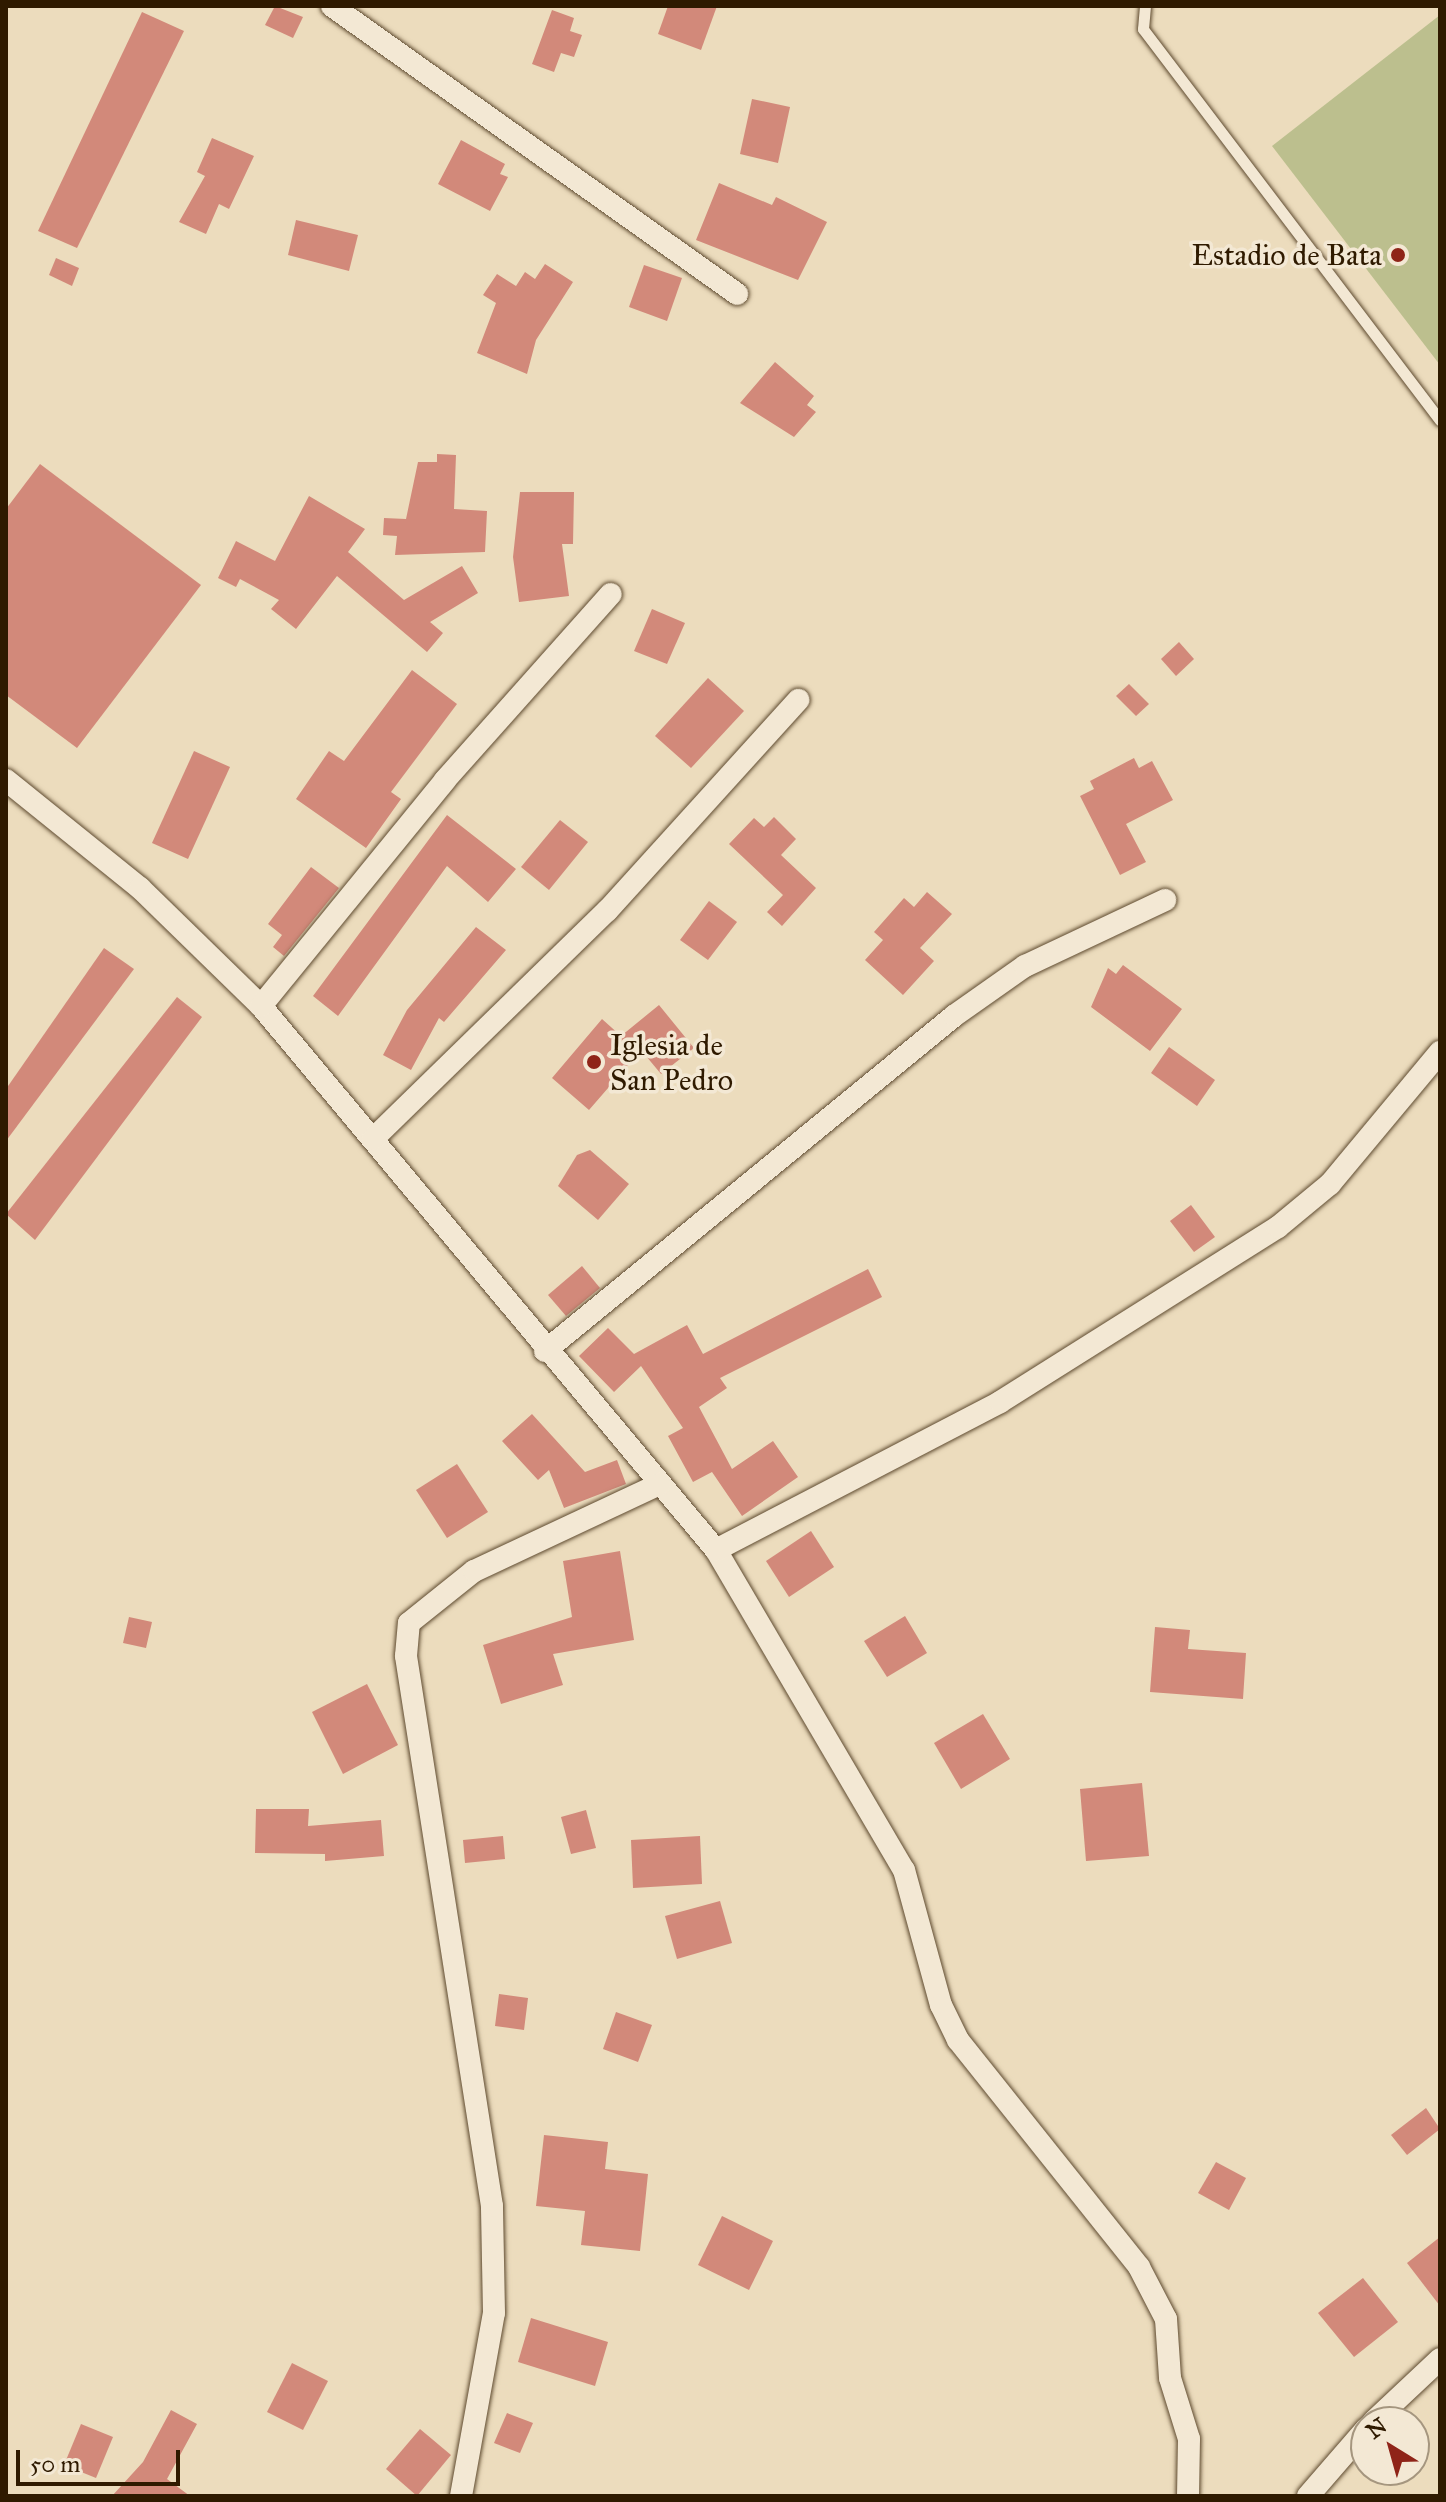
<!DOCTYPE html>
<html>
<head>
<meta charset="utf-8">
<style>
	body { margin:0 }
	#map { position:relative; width:1446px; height:2502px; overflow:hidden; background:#ecdcbd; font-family:"IM FELL Great Primer",serif }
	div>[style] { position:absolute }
	.green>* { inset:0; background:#bcbf8e }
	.building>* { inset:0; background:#d2897a }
	.roads { filter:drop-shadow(0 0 2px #5e4a2f) drop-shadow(0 0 2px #5e4a2f) }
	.service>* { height:11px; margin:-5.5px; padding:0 5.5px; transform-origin:5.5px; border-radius:5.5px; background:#f3e8d4 }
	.minor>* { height:22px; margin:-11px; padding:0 11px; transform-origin:11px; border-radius:11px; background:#f3e8d4 }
	.dots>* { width:22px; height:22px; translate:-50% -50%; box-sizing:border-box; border:4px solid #f3e8d4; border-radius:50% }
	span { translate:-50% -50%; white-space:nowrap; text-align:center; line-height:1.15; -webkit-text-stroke:7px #f3e8d4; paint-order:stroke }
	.poi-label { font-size:30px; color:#2f1a00 }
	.right { translate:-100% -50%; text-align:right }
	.left { translate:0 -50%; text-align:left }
	.frame { position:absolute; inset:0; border:8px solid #2f1a00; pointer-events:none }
	.north { position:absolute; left:1350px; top:2406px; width:80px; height:80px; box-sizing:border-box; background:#f3e8d4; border:2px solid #a5967f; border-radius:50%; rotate:323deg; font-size:22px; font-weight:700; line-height:32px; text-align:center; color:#2f1a00 }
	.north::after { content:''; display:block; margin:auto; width:28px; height:36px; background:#8f2418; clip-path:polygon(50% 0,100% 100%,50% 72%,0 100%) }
	.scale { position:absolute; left:16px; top:2450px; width:164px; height:36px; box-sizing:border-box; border:4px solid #2f1a00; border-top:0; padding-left:10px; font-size:24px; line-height:28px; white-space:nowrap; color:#2f1a00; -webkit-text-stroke:6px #f3e8d4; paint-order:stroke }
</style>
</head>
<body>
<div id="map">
	<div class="green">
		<div style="clip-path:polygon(1440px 15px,1440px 365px,1272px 146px)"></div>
	</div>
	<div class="building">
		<div style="clip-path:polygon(275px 6px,303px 17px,293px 38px,265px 25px)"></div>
		<div style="clip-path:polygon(668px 6px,717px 6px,701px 50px,658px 34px)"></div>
		<div style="clip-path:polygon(552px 10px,574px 18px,570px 31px,582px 35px,574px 57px,561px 53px,554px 72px,532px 64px)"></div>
		<div style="clip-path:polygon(142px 12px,184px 31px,77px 248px,38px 231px)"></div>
		<div style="clip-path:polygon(752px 99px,790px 107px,778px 163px,740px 154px)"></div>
		<div style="clip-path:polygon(212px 138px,254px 156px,229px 209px,219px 204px,206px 234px,179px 222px,205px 176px,197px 172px)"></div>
		<div style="clip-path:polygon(461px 140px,505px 164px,500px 174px,508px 177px,490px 211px,438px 184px)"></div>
		<div style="clip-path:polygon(719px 183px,772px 205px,776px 197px,827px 222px,798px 280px,696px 240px)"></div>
		<div style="clip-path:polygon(296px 220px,358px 235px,349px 271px,288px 255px)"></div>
		<div style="clip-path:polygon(56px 258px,79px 268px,72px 286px,49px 275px)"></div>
		<div style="clip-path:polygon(545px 264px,573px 282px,536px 340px,527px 374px,477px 353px,496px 303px,483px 295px,497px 274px,516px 286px,525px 272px,535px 279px)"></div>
		<div style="clip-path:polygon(644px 265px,682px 278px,667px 321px,629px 307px)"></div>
		<div style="clip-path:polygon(775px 362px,814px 396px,807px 405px,816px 412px,794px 437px,740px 403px)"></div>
		<div style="clip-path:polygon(437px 454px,456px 455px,454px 509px,487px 511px,485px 552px,395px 555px,397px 536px,383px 535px,384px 518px,406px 519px,418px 462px,437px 462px)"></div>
		<div style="clip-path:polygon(40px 464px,201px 585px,77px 748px,6px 695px,6px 509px)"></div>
		<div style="clip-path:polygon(520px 492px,574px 492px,573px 544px,562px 544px,569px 596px,519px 602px,513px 557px)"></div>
		<div style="clip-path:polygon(309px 496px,365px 529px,348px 552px,404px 600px,462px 566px,478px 593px,430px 622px,443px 633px,427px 652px,337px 576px,296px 629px,271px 609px,279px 600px,240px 579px,236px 587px,218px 578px,236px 541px,275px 561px)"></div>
		<div style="clip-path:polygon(652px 609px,685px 623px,667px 664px,634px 651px)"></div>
		<div style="clip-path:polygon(1179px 642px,1194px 659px,1176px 676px,1161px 659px)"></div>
		<div style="clip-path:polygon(412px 670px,457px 704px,391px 792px,401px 799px,366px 848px,296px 799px,329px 751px,344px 761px)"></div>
		<div style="clip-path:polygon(708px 678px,744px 711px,691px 768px,655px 736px)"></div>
		<div style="clip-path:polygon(1129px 684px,1149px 704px,1136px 716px,1116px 696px)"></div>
		<div style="clip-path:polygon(194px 751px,230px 767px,188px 859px,152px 843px)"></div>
		<div style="clip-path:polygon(1134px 758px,1139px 768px,1152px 761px,1173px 800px,1126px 824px,1146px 862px,1120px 875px,1080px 796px,1094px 789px,1090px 781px)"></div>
		<div style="clip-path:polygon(447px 815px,516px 869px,488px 902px,447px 866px,338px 1016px,313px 996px)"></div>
		<div style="clip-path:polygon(774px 817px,796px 839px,781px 855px,816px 888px,782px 926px,767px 912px,783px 895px,729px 844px,754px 818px,764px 827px)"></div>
		<div style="clip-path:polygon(560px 820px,588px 842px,549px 890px,521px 867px)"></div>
		<div style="clip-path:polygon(311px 867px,339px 888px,284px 956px,273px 947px,282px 935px,268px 924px)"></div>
		<div style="clip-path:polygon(927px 892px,952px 914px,920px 948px,934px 961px,903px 995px,865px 960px,883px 940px,874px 932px,904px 898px,914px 907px)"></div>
		<div style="clip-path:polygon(709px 901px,737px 922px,708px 960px,680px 940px)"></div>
		<div style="clip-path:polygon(476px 927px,506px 950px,444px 1022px,439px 1018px,411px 1070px,383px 1055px,407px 1010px)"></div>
		<div style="clip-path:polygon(104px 948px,134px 969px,6px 1141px,6px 1089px)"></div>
		<div style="clip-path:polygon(1123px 965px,1182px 1009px,1150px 1051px,1091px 1007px,1108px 968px,1116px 974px)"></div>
		<div style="clip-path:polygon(177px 997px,202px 1017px,35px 1240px,6px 1214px)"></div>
		<div style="clip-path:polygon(659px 1005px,694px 1048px,661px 1074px,641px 1050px,589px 1110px,552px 1078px,602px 1019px,621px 1036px)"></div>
		<div style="clip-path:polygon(1169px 1047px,1215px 1080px,1197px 1106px,1151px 1073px)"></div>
		<div style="clip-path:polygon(590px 1150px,629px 1184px,598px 1220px,558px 1186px,577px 1155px)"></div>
		<div style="clip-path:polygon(1191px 1205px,1215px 1237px,1194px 1252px,1170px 1221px)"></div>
		<div style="clip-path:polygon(582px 1266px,600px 1288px,566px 1316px,548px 1295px)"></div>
		<div style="clip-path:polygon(868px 1269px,882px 1297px,720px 1378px,727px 1388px,699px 1407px,732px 1469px,773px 1441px,798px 1477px,742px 1516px,712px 1472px,693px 1482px,668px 1436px,683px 1428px,641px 1366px,614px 1392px,579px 1356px,608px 1328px,634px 1354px,687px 1325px,703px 1354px)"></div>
		<div style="clip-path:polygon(532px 1414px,585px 1472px,617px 1460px,626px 1484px,564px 1508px,549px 1470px,538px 1480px,502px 1441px)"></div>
		<div style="clip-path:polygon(457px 1464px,488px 1512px,447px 1538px,416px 1490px)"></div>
		<div style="clip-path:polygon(811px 1531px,834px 1567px,789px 1597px,766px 1561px)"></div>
		<div style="clip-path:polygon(620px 1551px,634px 1640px,553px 1654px,563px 1685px,501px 1704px,483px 1645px,572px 1617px,563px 1561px)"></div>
		<div style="clip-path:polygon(905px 1616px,927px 1653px,887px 1677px,864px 1641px)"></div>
		<div style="clip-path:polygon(129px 1617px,152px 1622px,146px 1648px,123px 1643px)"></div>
		<div style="clip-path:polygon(1155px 1627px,1190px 1630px,1188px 1649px,1246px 1653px,1243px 1699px,1150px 1692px)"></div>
		<div style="clip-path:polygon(367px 1684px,398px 1745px,343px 1774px,312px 1712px)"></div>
		<div style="clip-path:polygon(983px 1714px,1010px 1759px,961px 1789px,934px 1743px)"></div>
		<div style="clip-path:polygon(1142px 1783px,1149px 1856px,1086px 1861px,1080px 1789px)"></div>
		<div style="clip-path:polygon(256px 1809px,309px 1809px,308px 1826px,381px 1820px,384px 1856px,325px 1861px,325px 1854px,255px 1853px)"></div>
		<div style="clip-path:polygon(586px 1810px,596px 1848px,571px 1854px,561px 1817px)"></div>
		<div style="clip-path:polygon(503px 1836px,505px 1859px,465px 1863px,463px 1840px)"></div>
		<div style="clip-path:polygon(700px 1836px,702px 1884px,633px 1888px,631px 1840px)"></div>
		<div style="clip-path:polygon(720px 1901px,732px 1943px,677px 1959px,665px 1916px)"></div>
		<div style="clip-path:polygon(499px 1994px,528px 1998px,524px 2030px,495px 2026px)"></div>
		<div style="clip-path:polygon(616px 2012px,652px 2025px,638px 2062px,603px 2049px)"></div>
		<div style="clip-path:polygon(1426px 2108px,1440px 2129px,1407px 2155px,1391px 2135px)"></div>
		<div style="clip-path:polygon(544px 2135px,608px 2142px,605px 2169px,648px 2174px,640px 2251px,581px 2245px,585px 2211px,536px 2206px)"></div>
		<div style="clip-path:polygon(1216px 2162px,1246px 2178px,1229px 2210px,1198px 2193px)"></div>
		<div style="clip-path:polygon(722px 2216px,773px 2241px,749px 2290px,698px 2265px)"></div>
		<div style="clip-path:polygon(1440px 2237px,1440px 2306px,1407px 2263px)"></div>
		<div style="clip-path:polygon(1363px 2278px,1398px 2322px,1354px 2357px,1318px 2313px)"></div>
		<div style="clip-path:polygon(531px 2318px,608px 2342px,595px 2386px,518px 2362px)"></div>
		<div style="clip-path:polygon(292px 2363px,328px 2381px,303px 2430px,267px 2412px)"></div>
		<div style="clip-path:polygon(171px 2410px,197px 2424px,167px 2479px,190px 2496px,112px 2496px,143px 2462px)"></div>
		<div style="clip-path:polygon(507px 2413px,533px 2423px,520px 2453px,494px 2443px)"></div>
		<div style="clip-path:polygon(81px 2424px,113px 2437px,96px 2478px,64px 2465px)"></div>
		<div style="clip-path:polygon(420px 2429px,451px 2455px,417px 2496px,386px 2469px)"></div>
	</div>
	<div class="roads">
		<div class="service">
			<div style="left:1145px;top:6px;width:23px;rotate:95deg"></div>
			<div style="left:1143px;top:29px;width:491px;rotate:52.8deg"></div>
		</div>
		<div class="minor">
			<div style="left:332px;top:6px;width:497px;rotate:35.4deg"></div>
			<div style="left:6px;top:780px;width:172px;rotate:38.9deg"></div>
			<div style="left:140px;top:888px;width:169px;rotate:44.3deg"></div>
			<div style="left:261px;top:1006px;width:709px;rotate:50.09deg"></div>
			<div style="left:716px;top:1550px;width:371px;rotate:59.6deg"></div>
			<div style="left:904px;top:1870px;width:140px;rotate:74.7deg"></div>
			<div style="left:941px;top:2005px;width:39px;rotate:64deg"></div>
			<div style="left:958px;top:2040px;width:290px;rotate:51.4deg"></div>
			<div style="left:1139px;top:2267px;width:59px;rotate:62.6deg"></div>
			<div style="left:1166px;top:2319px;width:59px;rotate:86.1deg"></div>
			<div style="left:1170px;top:2378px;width:64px;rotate:72.7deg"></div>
			<div style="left:1189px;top:2439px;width:57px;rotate:91deg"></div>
			<div style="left:261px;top:1006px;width:291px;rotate:-50.8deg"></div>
			<div style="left:445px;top:780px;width:249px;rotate:-48.3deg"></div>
			<div style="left:373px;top:1139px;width:327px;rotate:-44.3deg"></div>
			<div style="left:607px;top:911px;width:285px;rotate:-47.8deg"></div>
			<div style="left:545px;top:1351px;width:529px;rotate:-39.32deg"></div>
			<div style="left:954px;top:1016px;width:87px;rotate:-35.2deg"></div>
			<div style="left:1025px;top:966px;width:155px;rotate:-25.2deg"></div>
			<div style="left:716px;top:1550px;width:320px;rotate:-27.5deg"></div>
			<div style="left:1000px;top:1402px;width:328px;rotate:-32.2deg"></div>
			<div style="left:1278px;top:1227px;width:67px;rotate:-39.6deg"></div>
			<div style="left:1330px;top:1184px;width:172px;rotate:-50.2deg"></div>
			<div style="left:1373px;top:2422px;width:92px;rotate:-43.2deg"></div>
			<div style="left:461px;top:2496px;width:186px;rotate:-79.8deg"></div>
			<div style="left:494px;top:2313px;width:107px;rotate:-91.1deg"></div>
			<div style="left:492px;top:2206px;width:557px;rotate:-98.89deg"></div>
			<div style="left:406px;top:1656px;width:33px;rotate:-85deg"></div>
			<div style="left:409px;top:1623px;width:83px;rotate:-38.7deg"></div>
			<div style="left:474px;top:1571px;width:205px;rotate:-25.1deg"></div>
			<div style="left:1308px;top:2496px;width:89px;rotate:-49.1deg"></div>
		</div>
	</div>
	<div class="dots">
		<div style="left:1398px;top:255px;background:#8f2418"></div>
		<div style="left:594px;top:1062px;background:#8f2418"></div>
	</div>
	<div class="poi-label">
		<span class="right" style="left:1382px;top:255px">Estadio de Bata</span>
		<span class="left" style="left:610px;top:1062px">Iglesia de<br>San Pedro</span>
	</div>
	<div class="frame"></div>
	<div class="north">N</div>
	<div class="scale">50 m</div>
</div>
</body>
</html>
